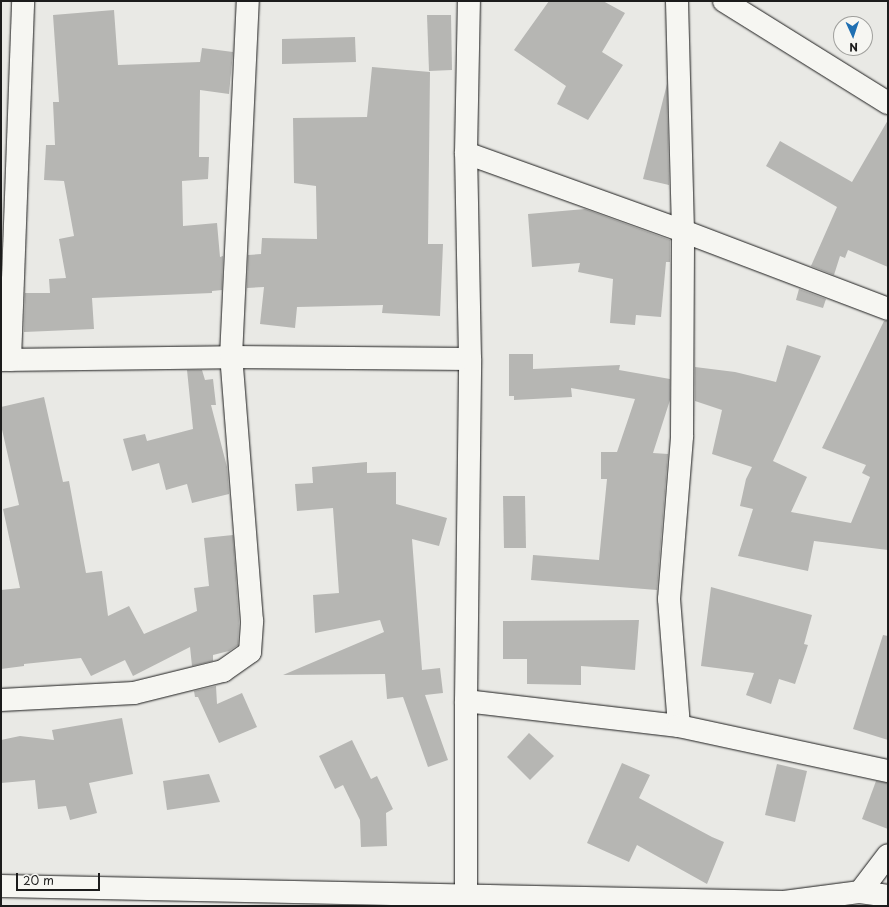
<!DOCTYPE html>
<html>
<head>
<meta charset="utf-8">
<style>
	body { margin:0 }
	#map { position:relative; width:889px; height:907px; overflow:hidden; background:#e9e9e5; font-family:"Playpen Sans",sans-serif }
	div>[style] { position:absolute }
	.building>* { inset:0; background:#b6b6b3 }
	.roads { filter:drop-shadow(0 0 1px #1c1c1c) drop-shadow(0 0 1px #1c1c1c) }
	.minor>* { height:22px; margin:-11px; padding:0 11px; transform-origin:11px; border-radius:11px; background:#f6f6f2 }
	.tertiary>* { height:22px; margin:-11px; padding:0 11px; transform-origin:11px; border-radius:11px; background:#f6f6f2 }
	span { translate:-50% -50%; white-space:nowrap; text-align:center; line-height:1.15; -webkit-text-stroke:3px #f6f6f2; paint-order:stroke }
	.frame { position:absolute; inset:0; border:2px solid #1c1c1c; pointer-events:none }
	.north { position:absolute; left:833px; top:16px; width:40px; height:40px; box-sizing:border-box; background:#f6f6f2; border:1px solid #9f9f9c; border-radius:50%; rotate:177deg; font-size:11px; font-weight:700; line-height:16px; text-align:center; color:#1c1c1c }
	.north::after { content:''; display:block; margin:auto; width:14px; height:18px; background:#1f6fb2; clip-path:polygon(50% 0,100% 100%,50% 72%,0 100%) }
	.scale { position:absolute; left:16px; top:873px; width:84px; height:18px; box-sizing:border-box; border:2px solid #1c1c1c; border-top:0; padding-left:5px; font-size:12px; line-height:14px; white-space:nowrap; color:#1c1c1c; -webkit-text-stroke:3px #f6f6f2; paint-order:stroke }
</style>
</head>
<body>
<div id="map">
	<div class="building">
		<div style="clip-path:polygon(549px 1px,603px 1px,625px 13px,602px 52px,623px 65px,588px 120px,557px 104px,566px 86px,514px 50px)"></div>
		<div style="clip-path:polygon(114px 10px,118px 65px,200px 62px,202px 48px,233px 52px,229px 94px,200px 90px,199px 157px,209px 157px,208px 179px,182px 181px,183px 226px,217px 223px,220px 257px,223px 256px,222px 290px,212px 291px,212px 293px,92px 298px,94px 329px,24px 332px,25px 293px,50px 293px,49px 279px,66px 278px,59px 239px,74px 236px,64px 181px,44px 180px,46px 145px,55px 145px,53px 102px,59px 102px,53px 15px)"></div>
		<div style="clip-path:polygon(427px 15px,451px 15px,452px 70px,429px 71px)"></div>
		<div style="clip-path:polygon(355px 37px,356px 62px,282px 64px,282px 39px)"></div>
		<div style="clip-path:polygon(372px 67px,430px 72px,428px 244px,443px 244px,440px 316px,382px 313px,383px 305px,297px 307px,295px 328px,260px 324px,264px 287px,247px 288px,248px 255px,261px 254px,262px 238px,317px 239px,316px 186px,294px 183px,293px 118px,367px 117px)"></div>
		<div style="clip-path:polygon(667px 84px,669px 185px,643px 179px)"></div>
		<div style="clip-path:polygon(888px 120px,888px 267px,848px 250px,845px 258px,840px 256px,834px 275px,811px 266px,837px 207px,766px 166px,780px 141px,852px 182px)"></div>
		<div style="clip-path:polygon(585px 209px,670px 240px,670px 262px,666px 262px,661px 317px,636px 315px,635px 325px,610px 323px,613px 279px,578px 272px,580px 263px,532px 267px,528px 214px)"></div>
		<div style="clip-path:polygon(799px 289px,826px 299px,823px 308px,796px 300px)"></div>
		<div style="clip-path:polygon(884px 321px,888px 321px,888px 550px,814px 541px,808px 571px,738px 556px,753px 509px,740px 506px,746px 479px,752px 467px,712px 454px,722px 410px,695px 401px,695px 367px,735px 372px,776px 382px,787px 345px,821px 356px,773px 461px,807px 477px,791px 512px,851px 523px,870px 477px,862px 473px,866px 465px,822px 448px)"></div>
		<div style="clip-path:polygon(509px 354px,533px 354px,533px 369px,620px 365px,619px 370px,670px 379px,670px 400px,653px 453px,668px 454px,657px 590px,531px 580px,533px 555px,599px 560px,607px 479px,601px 479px,601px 452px,617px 452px,635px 399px,571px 388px,572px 397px,514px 400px,514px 396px,509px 396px)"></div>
		<div style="clip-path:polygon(187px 370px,202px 370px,205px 380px,213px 379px,216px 405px,211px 405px,227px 467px,229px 494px,192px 503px,187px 484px,166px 490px,159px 463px,132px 471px,123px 439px,145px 434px,147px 441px,193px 429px)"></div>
		<div style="clip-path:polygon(44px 397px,63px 482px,69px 481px,86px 573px,102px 571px,108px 616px,129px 606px,144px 634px,197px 611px,194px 588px,209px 586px,204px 538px,233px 535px,239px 621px,238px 645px,229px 651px,213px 655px,213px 661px,192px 666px,190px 647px,133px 676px,125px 660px,91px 676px,81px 658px,24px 664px,24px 666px,1px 669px,1px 590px,20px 588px,3px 509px,19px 505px,1px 425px,1px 407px)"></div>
		<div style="clip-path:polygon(367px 462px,367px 473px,396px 472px,396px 504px,447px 518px,439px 546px,412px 539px,422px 670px,440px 668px,443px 693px,425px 695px,448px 760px,428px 767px,403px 697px,387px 699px,385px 674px,283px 675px,384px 632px,380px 620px,315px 633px,313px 595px,339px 593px,333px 508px,297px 511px,295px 484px,313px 483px,312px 467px)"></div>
		<div style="clip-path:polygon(503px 496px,525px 496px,526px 548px,504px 548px)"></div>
		<div style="clip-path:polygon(711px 587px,812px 615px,804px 644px,808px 645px,795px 684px,779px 679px,771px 704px,746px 695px,754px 673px,701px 666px)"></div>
		<div style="clip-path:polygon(639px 620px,635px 670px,581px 666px,581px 685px,527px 684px,527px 659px,503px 659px,503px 621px)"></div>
		<div style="clip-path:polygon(883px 635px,888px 636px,888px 740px,853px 729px)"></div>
		<div style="clip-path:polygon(216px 686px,217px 704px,242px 693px,257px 727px,219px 743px,198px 697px,195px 697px,194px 691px)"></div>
		<div style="clip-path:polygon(122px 718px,133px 774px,89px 783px,97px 813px,70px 820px,66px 806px,38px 809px,35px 780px,1px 783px,1px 740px,20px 736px,54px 740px,52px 730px)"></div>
		<div style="clip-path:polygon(529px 733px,554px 756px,530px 780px,507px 757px)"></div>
		<div style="clip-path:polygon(352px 740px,371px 779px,377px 776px,393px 809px,386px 813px,387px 846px,361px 847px,360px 820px,343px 785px,335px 789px,319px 756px)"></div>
		<div style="clip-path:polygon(622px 763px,650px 775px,639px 798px,712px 837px,724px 842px,707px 884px,637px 845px,629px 862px,587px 843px)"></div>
		<div style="clip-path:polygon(777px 764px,807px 771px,795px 822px,765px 815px)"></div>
		<div style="clip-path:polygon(209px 774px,220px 802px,167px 810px,163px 781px)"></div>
		<div style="clip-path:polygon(876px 781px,888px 783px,888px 829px,862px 819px)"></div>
	</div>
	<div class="roads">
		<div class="minor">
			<div style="left:724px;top:1px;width:193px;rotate:31.9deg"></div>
			<div style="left:466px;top:153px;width:231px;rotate:19.8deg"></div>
			<div style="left:683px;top:231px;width:219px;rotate:20.8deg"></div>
			<div style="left:1px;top:360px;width:230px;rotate:-0.7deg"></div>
			<div style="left:231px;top:357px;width:239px;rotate:0.5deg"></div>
			<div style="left:10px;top:360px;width:359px;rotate:-87.9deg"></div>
			<div style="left:1px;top:700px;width:133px;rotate:-3deg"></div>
			<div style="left:134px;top:693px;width:92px;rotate:-13.9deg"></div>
			<div style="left:223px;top:671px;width:33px;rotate:-35deg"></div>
			<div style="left:250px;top:652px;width:31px;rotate:-86deg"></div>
			<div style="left:252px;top:621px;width:265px;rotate:-94.5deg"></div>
			<div style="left:231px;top:357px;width:356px;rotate:-87.3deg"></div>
			<div style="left:466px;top:701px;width:214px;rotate:6.7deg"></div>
			<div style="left:679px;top:726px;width:127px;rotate:-94.5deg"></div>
			<div style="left:669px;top:599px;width:164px;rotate:-85.4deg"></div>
			<div style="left:682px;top:436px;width:205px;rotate:-89.7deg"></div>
			<div style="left:683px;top:231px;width:230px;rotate:-91.5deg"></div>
			<div style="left:679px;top:726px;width:214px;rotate:12.2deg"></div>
			<div style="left:1px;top:886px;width:783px;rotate:1.17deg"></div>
			<div style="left:784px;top:902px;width:77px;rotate:-7.5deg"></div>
			<div style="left:860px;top:892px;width:46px;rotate:-52.9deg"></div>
			<div style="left:860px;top:892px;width:28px;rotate:8deg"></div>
		</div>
		<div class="tertiary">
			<div style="left:466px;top:906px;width:205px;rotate:-90deg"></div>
			<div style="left:466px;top:701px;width:342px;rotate:-89.3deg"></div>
			<div style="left:470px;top:359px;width:206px;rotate:-91.1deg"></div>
			<div style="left:466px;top:153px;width:152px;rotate:-88.9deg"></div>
		</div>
	</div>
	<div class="frame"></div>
	<div class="north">N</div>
	<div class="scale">20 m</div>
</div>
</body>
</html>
